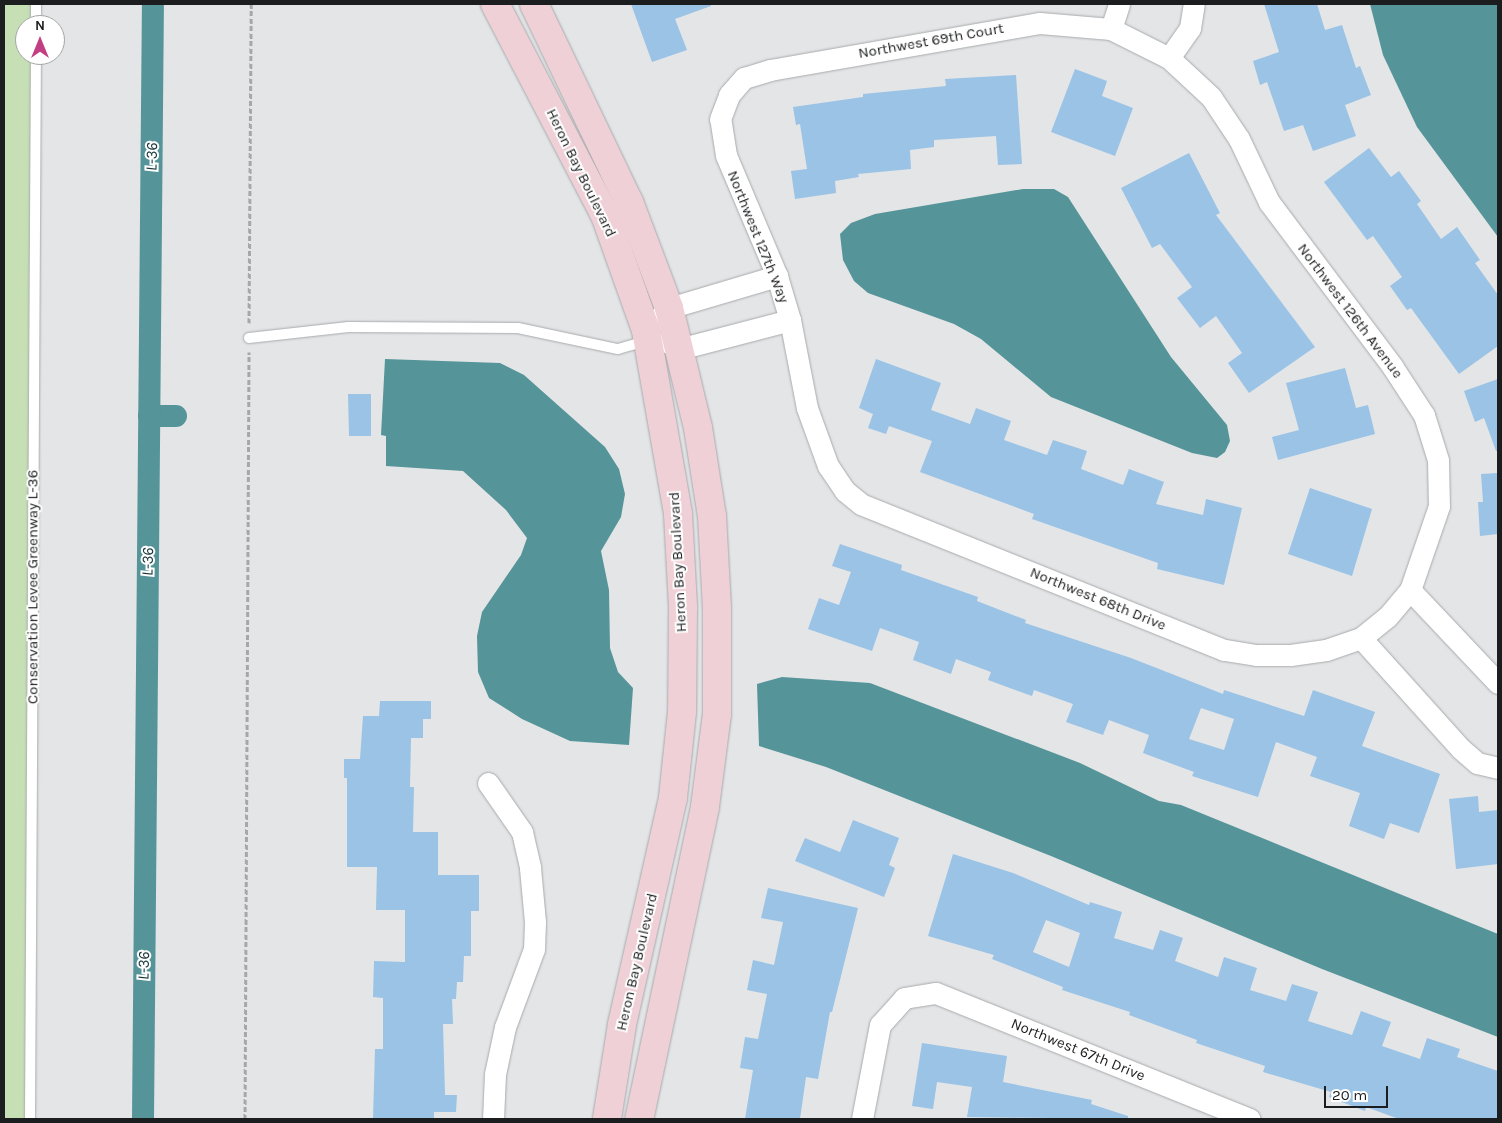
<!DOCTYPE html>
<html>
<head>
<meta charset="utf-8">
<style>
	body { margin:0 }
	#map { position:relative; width:1502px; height:1123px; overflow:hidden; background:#e3e5e7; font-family:Karla,sans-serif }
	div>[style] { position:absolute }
	.green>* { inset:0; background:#c6dfb5 }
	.water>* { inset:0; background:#559499 }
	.canal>* { height:22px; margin:-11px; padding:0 11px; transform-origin:11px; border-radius:11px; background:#559499 }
	.building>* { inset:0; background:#9ac3e6 }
	.path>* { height:3px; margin-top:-1.5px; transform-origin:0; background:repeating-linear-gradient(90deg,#a5a7a9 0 5px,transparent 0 7.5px) }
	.roads { filter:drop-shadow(0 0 1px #a8aaac) drop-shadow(0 0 1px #a8aaac) }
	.lane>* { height:10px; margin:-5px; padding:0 5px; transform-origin:5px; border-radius:5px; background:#fff }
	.street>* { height:21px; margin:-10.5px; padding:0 10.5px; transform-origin:10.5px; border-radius:10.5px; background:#fff }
	.secondary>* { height:28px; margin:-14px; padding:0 14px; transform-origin:14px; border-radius:14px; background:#f0d0d7 }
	span { translate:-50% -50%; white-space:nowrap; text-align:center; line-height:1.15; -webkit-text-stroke:4px #fff; paint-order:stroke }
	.street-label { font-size:15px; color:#1c1d1e }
	.water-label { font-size:16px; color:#163639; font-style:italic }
	.frame { position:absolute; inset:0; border:5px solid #1c1d1e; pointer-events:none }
	.north { position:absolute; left:15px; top:15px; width:50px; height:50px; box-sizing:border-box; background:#fff; border:1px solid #a4a5a5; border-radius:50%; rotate:0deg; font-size:14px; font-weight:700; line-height:20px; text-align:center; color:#1c1d1e }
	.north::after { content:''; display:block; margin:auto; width:18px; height:22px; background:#c33f84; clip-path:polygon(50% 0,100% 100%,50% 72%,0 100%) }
	.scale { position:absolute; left:1324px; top:1086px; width:64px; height:22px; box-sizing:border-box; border:2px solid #1c1d1e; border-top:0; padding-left:6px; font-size:15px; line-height:18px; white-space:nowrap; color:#1c1d1e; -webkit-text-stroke:4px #fff; paint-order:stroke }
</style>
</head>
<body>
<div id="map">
	<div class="green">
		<div style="clip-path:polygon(4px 4px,36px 4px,36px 25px,25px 25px,25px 55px,36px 55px,30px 1119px,4px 1119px)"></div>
	</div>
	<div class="water">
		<div style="clip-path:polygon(1370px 4px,1498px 4px,1498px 237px,1417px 127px,1383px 55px)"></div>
		<div style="clip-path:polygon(1023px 189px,1054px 189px,1068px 197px,1171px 357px,1227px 425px,1230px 441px,1225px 452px,1217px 458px,1192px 453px,1051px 397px,981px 339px,954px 324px,868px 293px,854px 281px,843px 260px,840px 234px,851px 223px,875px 214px)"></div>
		<div style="clip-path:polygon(385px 359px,500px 363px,524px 375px,605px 447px,619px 469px,625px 494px,621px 517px,601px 551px,609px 590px,610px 648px,618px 672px,633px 688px,629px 745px,570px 741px,522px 719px,489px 698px,478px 672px,477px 636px,482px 612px,521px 555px,527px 538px,506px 510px,463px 471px,386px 466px,386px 436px,381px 435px)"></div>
		<div style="clip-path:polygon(782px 677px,870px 683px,1080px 763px,1159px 801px,1181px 805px,1498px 934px,1498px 1037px,1322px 969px,1051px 856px,826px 767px,759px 746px,757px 684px)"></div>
	</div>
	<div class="canal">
		<div style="left:149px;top:416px;width:27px"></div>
		<div style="left:143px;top:1119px;width:1115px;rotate:-89.49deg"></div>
	</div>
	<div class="building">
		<div style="clip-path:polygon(631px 4px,711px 4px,711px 6px,675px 19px,687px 50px,652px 62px)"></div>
		<div style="clip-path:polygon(1264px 4px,1317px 4px,1325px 30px,1342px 25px,1356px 68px,1360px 66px,1371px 95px,1345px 105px,1356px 136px,1313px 151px,1303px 125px,1284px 131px,1267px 82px,1260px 85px,1253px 61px,1279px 52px)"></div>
		<div style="clip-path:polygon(1075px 69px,1107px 81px,1102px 96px,1133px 108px,1115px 156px,1051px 132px)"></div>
		<div style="clip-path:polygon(1016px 75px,1022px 164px,998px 165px,996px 136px,934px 140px,934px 147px,910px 150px,911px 169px,858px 174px,859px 177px,835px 181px,836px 193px,795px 199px,791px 171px,807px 169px,800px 124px,796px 125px,793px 107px,863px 97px,863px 94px,946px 86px,945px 79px)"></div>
		<div style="clip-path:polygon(1369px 148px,1391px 177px,1399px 171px,1421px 201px,1417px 204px,1441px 239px,1457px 227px,1480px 260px,1475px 263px,1498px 295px,1498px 346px,1459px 374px,1411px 308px,1407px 310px,1390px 286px,1402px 277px,1373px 236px,1367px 240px,1324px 182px)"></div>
		<div style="clip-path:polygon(1189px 153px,1220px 213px,1216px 215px,1315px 347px,1249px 393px,1228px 363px,1242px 353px,1216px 316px,1200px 328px,1177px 298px,1192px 287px,1160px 244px,1152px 248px,1121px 188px)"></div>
		<div style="clip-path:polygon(876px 359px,941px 383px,931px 410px,970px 424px,976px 408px,1011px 421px,1004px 440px,1047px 455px,1053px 440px,1087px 451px,1081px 469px,1123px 485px,1129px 469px,1164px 482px,1156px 504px,1203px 515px,1206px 499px,1242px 508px,1224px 585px,1157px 569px,1158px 563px,1032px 519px,1034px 514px,920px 472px,932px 441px,889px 426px,886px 434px,868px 428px,873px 414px,859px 408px)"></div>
		<div style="clip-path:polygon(1345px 368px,1356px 408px,1368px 405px,1375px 434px,1278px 460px,1272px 437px,1299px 430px,1286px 383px)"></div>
		<div style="clip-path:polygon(1498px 379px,1498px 451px,1496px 451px,1484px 418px,1475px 422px,1464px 391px)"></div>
		<div style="clip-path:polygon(348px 394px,371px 394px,371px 436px,349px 436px)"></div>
		<div style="clip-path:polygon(1498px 473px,1498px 534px,1480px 536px,1478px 502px,1483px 502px,1481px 474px)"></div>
		<div style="clip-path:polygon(1310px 488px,1372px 509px,1352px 576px,1288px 554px)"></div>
		<div style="clip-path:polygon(evenodd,840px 544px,902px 565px,901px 570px,978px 597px,977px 601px,1026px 620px,1025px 623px,1131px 658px,1223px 694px,1224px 690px,1304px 716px,1313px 690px,1375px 712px,1362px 746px,1440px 774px,1419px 833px,1390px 823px,1384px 839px,1349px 826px,1360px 793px,1310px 776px,1317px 757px,1276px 742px,1258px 797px,1192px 776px,1194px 772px,1143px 753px,1149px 735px,1109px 720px,1103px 735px,1066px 722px,1073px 704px,1034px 690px,1032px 696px,988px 680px,991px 672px,956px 659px,951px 674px,913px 660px,919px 642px,880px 628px,872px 651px,808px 629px,819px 598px,839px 605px,851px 572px,832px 566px,840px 544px,1201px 708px,1234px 719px,1224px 750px,1189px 739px,1201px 708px)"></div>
		<div style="clip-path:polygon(380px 701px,431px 701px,431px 719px,423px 719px,423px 738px,411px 738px,410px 787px,414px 787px,413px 832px,438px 832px,438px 875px,479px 875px,479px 911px,471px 911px,471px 956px,464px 956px,463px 982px,457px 982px,456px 999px,452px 999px,453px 1024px,443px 1024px,445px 1095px,457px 1095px,456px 1112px,434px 1112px,434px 1119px,373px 1119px,375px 1049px,383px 1049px,383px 998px,373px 997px,374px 961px,405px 962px,405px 910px,376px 910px,377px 867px,347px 867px,347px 778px,344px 778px,344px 759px,360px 759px,363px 716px,379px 716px)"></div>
		<div style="clip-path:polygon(1478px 796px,1479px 812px,1498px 810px,1498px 864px,1456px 869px,1449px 799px)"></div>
		<div style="clip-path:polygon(853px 820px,899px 838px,889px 865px,895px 868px,884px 897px,795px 861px,805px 838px,840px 852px)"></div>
		<div style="clip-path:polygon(evenodd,953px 854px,1013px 873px,1089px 905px,1090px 902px,1122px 912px,1114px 938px,1153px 950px,1160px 930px,1183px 938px,1175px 961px,1218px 977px,1224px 957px,1257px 968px,1250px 990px,1286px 1001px,1292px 984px,1318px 992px,1308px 1021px,1352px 1035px,1361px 1011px,1391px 1022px,1382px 1046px,1420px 1059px,1427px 1038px,1460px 1049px,1457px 1057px,1498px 1071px,1498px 1119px,1399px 1119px,1366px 1107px,1365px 1111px,1329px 1097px,1331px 1092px,1263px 1072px,1265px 1066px,1196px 1043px,1197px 1040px,1129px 1015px,1130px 1012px,1062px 990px,1063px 987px,992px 959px,994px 955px,928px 936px,953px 854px,1046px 920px,1080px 933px,1069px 967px,1033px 952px,1046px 920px)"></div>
		<div style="clip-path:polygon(768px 888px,858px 908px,832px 1012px,830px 1012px,818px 1079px,806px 1077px,800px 1119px,745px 1119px,753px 1070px,740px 1068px,745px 1037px,758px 1039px,767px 994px,747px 990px,753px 960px,774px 965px,783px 922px,761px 918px)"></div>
		<div style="clip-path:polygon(922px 1043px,1007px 1056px,1003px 1082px,1092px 1100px,1091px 1104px,1128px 1116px,1128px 1119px,967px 1117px,972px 1087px,937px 1082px,933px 1109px,912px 1106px)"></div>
	</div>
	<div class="path">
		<div style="left:249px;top:323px;width:319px;rotate:-89.6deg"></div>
		<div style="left:245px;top:1119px;width:767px;rotate:-89.7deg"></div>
	</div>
	<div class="roads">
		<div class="lane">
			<div style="left:36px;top:25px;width:21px;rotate:-90deg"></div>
			<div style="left:249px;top:338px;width:100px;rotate:-6.3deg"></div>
			<div style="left:348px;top:327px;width:170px;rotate:0.3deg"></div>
			<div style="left:518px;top:328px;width:102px;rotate:11.9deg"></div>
			<div style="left:618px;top:349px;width:19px;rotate:-16deg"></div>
			<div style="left:636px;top:344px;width:11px;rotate:-52deg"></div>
			<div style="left:30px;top:1119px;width:1064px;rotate:-89.68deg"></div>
		</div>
		<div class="street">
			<div style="left:1040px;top:23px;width:71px;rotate:4.8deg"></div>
			<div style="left:1111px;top:29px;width:65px;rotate:26.6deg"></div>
			<div style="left:1169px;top:58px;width:57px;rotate:42.9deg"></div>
			<div style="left:1211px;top:97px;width:50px;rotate:56.3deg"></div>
			<div style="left:1239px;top:139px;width:70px;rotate:64.5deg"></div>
			<div style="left:1269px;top:202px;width:205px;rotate:53.1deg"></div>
			<div style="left:1392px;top:366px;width:59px;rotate:56.9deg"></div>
			<div style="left:1424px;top:415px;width:47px;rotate:72.7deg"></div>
			<div style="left:1438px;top:460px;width:46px;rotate:88.8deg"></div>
			<div style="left:1439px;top:506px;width:89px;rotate:109deg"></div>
			<div style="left:1410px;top:590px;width:35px;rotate:130deg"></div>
			<div style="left:1387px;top:617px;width:33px;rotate:141deg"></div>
			<div style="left:1361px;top:638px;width:37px;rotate:161deg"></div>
			<div style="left:1326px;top:650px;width:36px;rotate:172deg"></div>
			<div style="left:1290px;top:655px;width:34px;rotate:180deg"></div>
			<div style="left:1256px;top:655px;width:32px;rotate:-171deg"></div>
			<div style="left:1224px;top:650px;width:391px;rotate:-158.1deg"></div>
			<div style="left:861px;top:504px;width:21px;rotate:-141deg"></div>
			<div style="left:845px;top:491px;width:30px;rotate:-124deg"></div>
			<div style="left:828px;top:466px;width:62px;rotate:-109.9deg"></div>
			<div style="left:807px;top:408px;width:90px;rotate:-100.9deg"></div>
			<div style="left:790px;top:320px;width:46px;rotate:-106.5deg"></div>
			<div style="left:777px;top:276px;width:131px;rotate:-112.9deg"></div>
			<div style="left:726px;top:155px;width:36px;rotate:-99deg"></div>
			<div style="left:720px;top:119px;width:26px;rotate:-69deg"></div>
			<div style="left:729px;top:95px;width:23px;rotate:-49deg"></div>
			<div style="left:744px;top:78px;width:27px;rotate:-17deg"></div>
			<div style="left:770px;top:70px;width:274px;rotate:-9.9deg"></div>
			<div style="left:1111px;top:29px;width:26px;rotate:-72deg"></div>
			<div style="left:1169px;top:58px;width:37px;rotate:-55deg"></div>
			<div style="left:1190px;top:28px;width:24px;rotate:-81deg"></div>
			<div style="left:659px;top:318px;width:14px;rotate:-45deg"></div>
			<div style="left:669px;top:308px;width:113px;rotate:-16.5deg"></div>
			<div style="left:666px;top:341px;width:15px;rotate:32deg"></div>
			<div style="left:679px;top:349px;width:115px;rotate:-14.6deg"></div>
			<div style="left:1410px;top:590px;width:128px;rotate:46.6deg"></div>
			<div style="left:1361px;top:638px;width:149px;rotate:48deg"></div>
			<div style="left:1461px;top:749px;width:21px;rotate:41deg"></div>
			<div style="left:1477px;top:763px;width:22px;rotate:13deg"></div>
			<div style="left:488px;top:783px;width:60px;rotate:55.2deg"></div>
			<div style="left:522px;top:832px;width:37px;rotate:77deg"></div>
			<div style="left:530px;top:868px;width:54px;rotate:84.7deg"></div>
			<div style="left:535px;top:922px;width:27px;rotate:92deg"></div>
			<div style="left:534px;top:949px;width:83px;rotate:110.4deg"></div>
			<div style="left:505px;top:1027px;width:48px;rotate:102deg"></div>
			<div style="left:495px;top:1074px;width:45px;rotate:92.5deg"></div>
			<div style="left:862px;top:1119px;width:96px;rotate:-79.2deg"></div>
			<div style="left:880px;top:1025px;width:36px;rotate:-48deg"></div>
			<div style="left:904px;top:998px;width:32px;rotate:-9deg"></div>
			<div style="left:936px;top:993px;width:338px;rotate:21.9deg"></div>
		</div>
		<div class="secondary">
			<div style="left:495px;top:4px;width:238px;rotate:62.5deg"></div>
			<div style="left:605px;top:215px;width:122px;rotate:70.4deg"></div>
			<div style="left:646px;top:330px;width:187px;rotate:80.1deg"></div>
			<div style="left:678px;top:514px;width:92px;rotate:86.9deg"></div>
			<div style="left:683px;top:606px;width:106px;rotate:90.5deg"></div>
			<div style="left:682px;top:712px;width:86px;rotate:96deg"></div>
			<div style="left:673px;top:798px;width:233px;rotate:102.7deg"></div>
			<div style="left:622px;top:1025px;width:95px;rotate:99.1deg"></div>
			<div style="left:534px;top:4px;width:220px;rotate:64.4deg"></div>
			<div style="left:629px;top:202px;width:113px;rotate:69.3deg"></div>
			<div style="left:669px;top:308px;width:123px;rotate:76.4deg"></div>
			<div style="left:698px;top:428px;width:89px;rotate:81deg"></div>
			<div style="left:712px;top:516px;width:92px;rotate:86.9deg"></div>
			<div style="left:717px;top:608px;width:106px;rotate:90deg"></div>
			<div style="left:717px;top:714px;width:94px;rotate:97.4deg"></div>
			<div style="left:705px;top:807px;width:319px;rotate:101.9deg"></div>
		</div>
	</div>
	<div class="street-label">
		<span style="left:931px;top:41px;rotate:-10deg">Northwest 69th Court</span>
		<span style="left:581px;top:173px;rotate:64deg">Heron Bay Boulevard</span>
		<span style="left:758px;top:237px;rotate:68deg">Northwest 127th Way</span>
		<span style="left:1350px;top:311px;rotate:53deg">Northwest 126th Avenue</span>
		<span style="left:678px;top:562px;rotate:-93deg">Heron Bay Boulevard</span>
		<span style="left:33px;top:587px;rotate:-90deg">Conservation Levee Greenway L-36</span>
		<span style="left:1098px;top:599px;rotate:22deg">Northwest 68th Drive</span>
		<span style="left:637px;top:962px;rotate:-77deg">Heron Bay Boulevard</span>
		<span style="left:1078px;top:1050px;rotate:22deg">Northwest 67th Drive</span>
	</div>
	<div class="water-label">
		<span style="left:152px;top:157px;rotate:-89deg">L-36</span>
		<span style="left:148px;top:562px;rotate:-89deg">L-36</span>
		<span style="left:144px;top:966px;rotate:-89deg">L-36</span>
	</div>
	<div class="frame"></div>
	<div class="north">N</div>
	<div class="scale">20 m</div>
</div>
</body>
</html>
